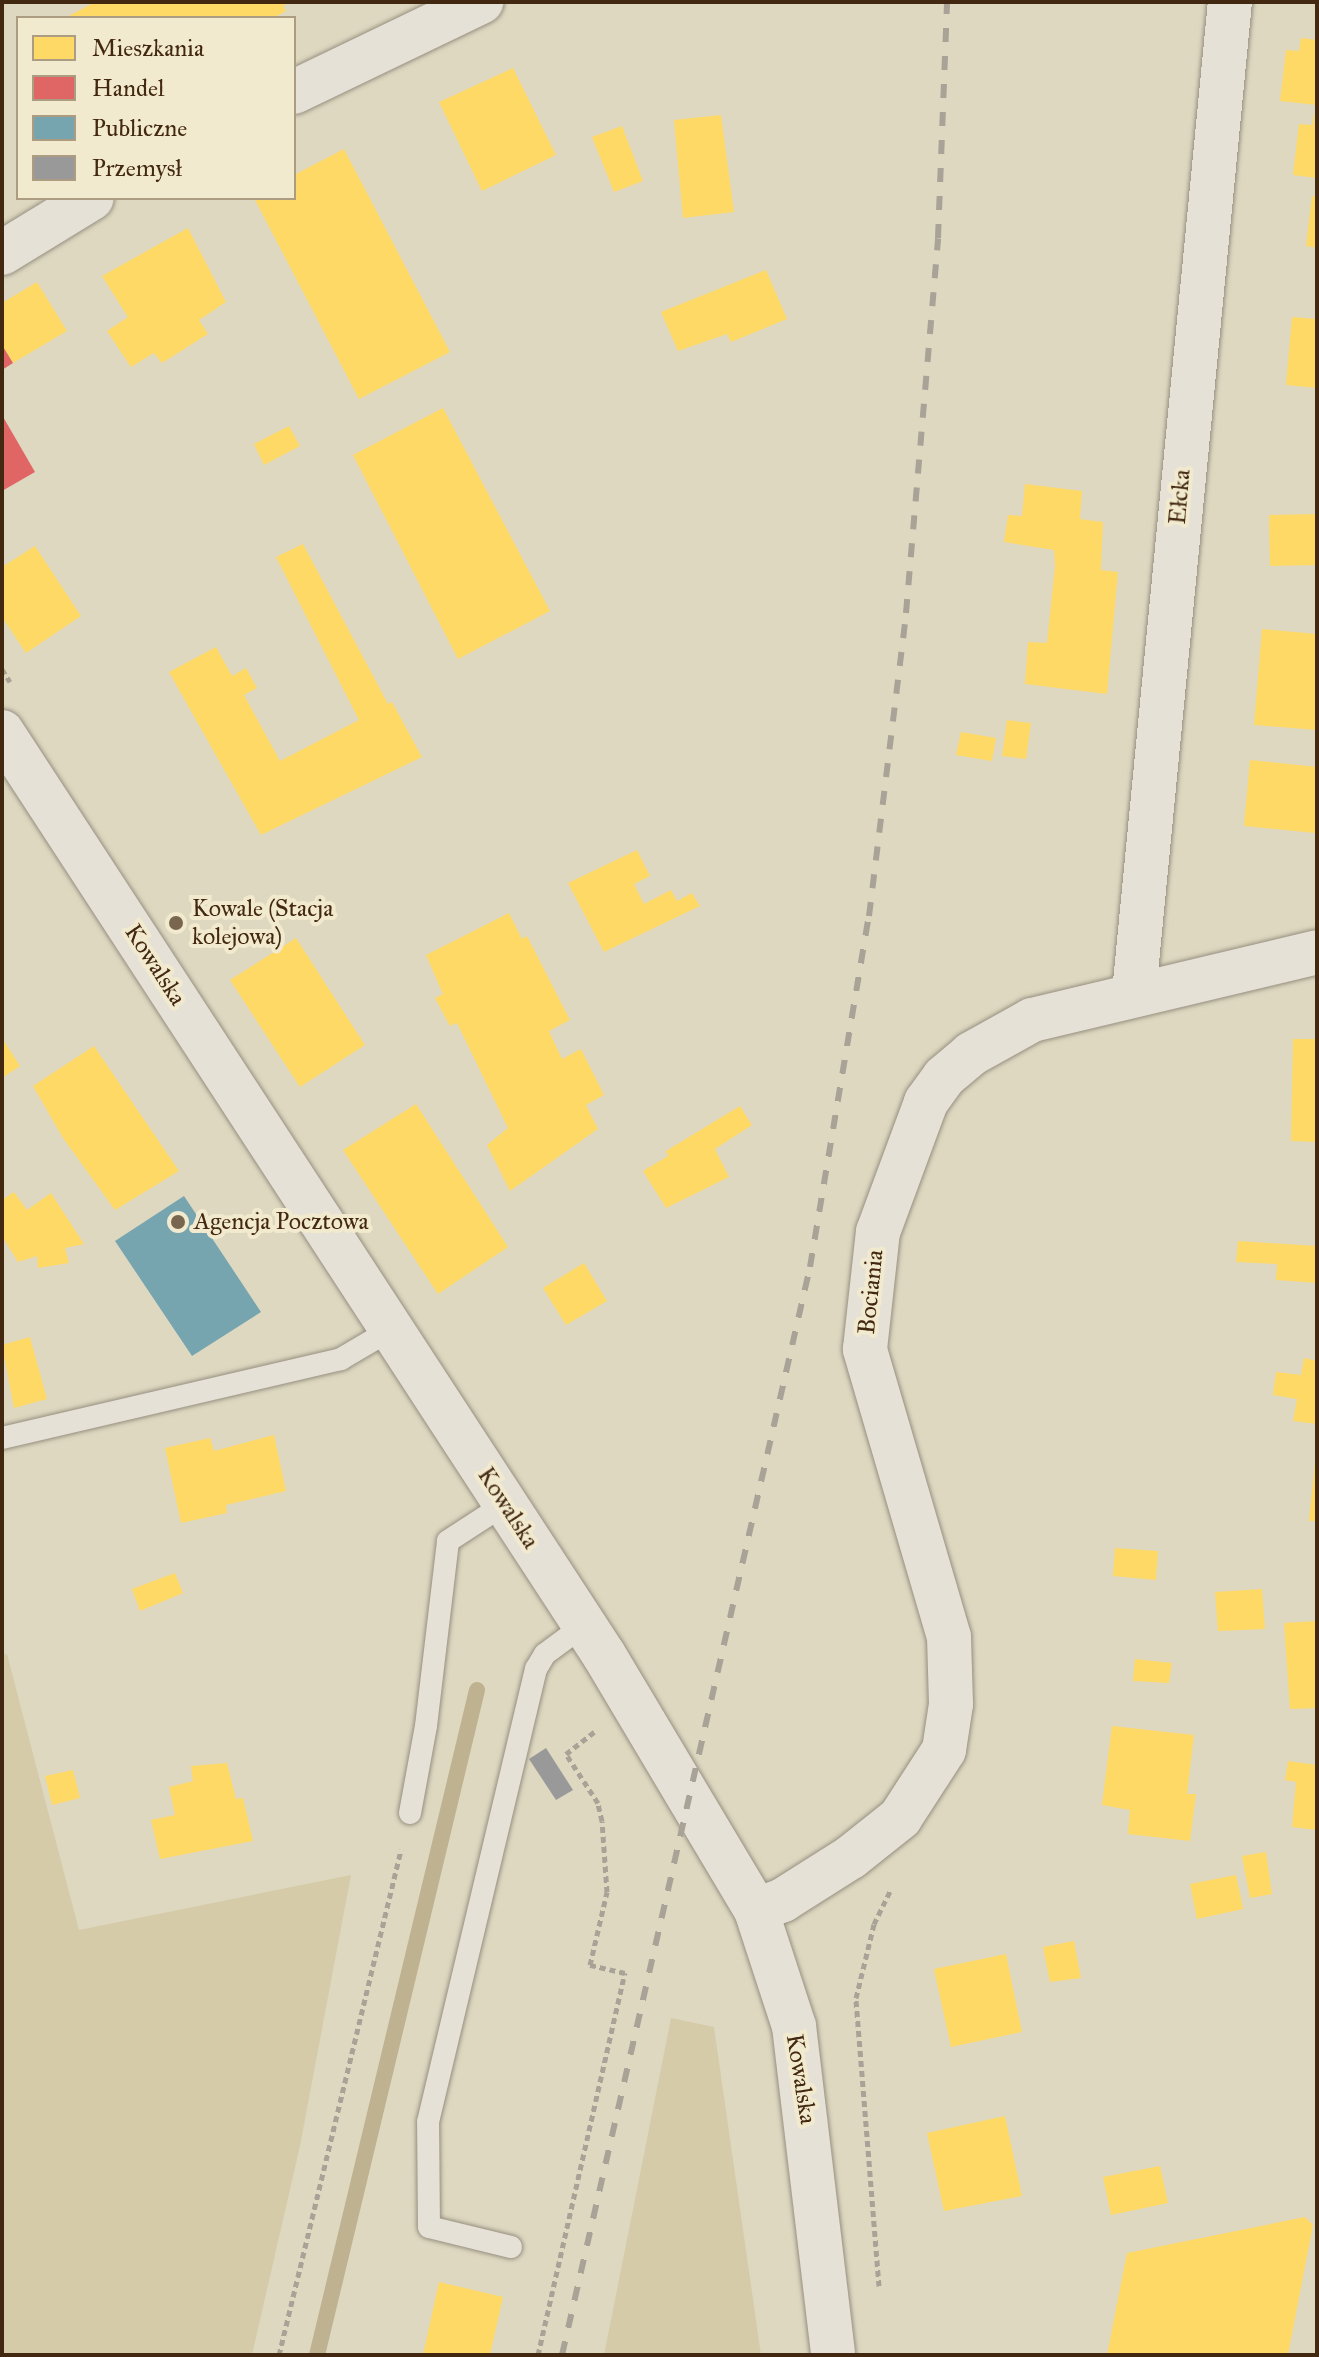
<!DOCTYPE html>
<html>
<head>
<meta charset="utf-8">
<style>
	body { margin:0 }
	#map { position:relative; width:1319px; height:2357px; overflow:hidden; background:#ded8c0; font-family:"IM FELL Great Primer",serif }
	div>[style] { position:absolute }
	.green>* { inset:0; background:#d5cba9 }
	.homes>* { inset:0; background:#ffd966 }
	.shops>* { inset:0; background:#e06666 }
	.public>* { inset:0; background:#76a5af }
	.industry>* { inset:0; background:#999 }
	.stream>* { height:16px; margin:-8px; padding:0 8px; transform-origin:8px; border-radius:8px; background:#bfb290 }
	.path>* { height:5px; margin-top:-2.5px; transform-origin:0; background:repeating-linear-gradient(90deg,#a8a297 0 6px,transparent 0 10px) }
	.roads { filter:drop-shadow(0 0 2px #968f80) drop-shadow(0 0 2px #968f80) }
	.service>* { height:22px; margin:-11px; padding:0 11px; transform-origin:11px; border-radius:11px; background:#e5e1d6 }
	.minor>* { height:44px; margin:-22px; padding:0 22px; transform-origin:22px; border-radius:22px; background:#e5e1d6 }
	.tertiary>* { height:44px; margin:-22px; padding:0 22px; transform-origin:22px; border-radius:22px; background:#e5e1d6 }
	.rail>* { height:6px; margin-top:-3px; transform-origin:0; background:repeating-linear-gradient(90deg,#a8a297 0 14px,transparent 0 28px) }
	.dots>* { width:22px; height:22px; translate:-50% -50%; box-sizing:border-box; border:4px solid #f2eace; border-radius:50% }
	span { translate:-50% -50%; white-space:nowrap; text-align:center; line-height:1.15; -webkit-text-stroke:8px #f2eace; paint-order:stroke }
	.street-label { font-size:24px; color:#432811 }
	.poi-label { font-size:24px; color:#432811 }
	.left { translate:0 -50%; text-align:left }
	.frame { position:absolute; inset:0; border:4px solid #432811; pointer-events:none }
	.legend { position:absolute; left:16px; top:16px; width:280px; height:184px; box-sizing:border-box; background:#f2eace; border:2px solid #ac9c82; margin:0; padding:10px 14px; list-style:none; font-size:24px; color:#432811 }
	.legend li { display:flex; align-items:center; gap:16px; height:40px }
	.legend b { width:40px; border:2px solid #ac9c82 }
</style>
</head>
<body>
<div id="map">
	<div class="green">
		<div style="clip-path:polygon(7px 1654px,79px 1930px,351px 1875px,300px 2146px,252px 2355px,2px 2355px,2px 1655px)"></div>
		<div style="clip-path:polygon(671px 2018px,714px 2027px,761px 2355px,604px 2355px)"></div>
	</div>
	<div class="homes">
		<div style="clip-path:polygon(95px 2px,290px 2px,283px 6px,286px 11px,273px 18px,65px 18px)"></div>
		<div style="clip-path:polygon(1301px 38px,1317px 40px,1317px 105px,1280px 101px,1286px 50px,1299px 51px)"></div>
		<div style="clip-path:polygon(513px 68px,556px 155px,482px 191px,439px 102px)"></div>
		<div style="clip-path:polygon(1314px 112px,1317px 178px,1293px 175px,1299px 124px,1312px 125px)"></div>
		<div style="clip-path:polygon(721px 115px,734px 212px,683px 218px,674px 120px)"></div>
		<div style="clip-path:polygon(622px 126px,643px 181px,614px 192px,592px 137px)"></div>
		<div style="clip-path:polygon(344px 149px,450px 352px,359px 399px,254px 198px,294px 198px,294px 175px)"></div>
		<div style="clip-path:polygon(1312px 196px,1317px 197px,1317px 248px,1306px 246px)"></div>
		<div style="clip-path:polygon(188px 228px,226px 302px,199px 320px,208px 334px,162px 363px,154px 353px,131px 367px,107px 331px,128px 317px,102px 276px)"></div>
		<div style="clip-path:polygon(766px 270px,787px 319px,731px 342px,727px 334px,678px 351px,661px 312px)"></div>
		<div style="clip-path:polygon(37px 282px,67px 331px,13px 363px,2px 345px,2px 303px)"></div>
		<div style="clip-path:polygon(1292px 317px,1317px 319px,1317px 388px,1286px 385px)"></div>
		<div style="clip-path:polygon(443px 408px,550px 611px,458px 659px,353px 455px)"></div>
		<div style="clip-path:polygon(289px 426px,300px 446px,264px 465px,254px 444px)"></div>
		<div style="clip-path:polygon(1025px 484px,1082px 491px,1080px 519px,1103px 522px,1101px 570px,1118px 572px,1107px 694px,1025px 684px,1028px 642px,1047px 643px,1055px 566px,1054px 550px,1004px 542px,1008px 515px,1022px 516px)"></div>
		<div style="clip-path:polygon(1317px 514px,1317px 565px,1270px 566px,1269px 515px)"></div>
		<div style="clip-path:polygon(303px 544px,388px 704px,392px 702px,422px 757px,261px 835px,169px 672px,216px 647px,232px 676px,246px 668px,257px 688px,244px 695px,280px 761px,359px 720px,276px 557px)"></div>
		<div style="clip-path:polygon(35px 546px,81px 616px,26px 653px,2px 617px,2px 567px)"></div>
		<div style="clip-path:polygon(1262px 629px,1317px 634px,1317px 730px,1254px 725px)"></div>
		<div style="clip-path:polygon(1007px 720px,1031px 723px,1026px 759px,1002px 756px)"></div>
		<div style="clip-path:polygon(961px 732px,996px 738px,992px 761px,956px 755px)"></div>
		<div style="clip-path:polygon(1250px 760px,1317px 767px,1315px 833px,1244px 826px)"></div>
		<div style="clip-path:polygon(637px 850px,650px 876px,634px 884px,644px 904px,671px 890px,677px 901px,692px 893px,700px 906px,604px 952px,568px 883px)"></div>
		<div style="clip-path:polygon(509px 913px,522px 939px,527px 936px,570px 1020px,549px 1031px,562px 1059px,581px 1049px,604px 1095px,586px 1105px,598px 1129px,510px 1191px,487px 1145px,508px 1128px,457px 1023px,450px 1026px,435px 998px,443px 994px,426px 955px)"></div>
		<div style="clip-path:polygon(296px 938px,365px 1045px,300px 1087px,230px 980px)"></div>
		<div style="clip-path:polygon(2px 1038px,20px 1066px,2px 1078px)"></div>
		<div style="clip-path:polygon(1293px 1039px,1317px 1039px,1317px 1142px,1291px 1141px)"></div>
		<div style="clip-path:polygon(94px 1046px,179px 1171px,115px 1210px,63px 1138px,33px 1086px)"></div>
		<div style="clip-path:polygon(416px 1104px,508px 1247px,438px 1294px,343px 1150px)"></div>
		<div style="clip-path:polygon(740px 1106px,752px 1125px,715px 1149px,729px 1177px,666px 1208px,643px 1171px,668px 1156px,666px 1151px)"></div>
		<div style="clip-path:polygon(14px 1192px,27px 1210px,51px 1193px,84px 1244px,65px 1248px,69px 1263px,38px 1268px,37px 1256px,18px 1262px,2px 1236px,2px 1200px)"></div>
		<div style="clip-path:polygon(1238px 1241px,1317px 1246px,1317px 1283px,1276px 1280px,1277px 1264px,1236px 1262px)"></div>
		<div style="clip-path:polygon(584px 1263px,607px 1301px,566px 1325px,543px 1288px)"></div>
		<div style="clip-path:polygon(30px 1337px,47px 1399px,14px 1408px,2px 1345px)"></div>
		<div style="clip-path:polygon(1304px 1358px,1317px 1361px,1317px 1424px,1293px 1421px,1297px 1399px,1273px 1395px,1276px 1372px,1301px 1375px)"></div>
		<div style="clip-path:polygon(274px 1435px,286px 1491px,226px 1505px,227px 1513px,181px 1523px,165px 1448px,210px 1438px,214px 1451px)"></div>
		<div style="clip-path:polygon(1315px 1462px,1317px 1462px,1317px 1521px,1309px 1521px)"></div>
		<div style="clip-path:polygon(1115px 1548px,1158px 1551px,1156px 1580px,1113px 1576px)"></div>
		<div style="clip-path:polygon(175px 1573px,183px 1593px,140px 1611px,132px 1589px)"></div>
		<div style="clip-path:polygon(1262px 1589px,1265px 1629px,1218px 1631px,1215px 1592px)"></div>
		<div style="clip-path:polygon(1317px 1621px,1317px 1708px,1290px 1709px,1284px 1623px)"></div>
		<div style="clip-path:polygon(1135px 1659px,1172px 1663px,1169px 1683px,1133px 1681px)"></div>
		<div style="clip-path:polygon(1112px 1726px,1194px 1735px,1187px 1794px,1196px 1794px,1190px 1841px,1128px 1834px,1130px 1810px,1102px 1805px)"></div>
		<div style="clip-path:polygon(1288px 1761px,1317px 1765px,1317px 1830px,1292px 1827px,1296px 1782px,1285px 1780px)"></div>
		<div style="clip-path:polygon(227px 1763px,236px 1799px,243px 1798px,253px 1841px,160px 1859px,151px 1820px,175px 1815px,169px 1787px,193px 1781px,191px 1766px)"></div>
		<div style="clip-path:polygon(73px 1770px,80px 1798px,52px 1805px,45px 1776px)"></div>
		<div style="clip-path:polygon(1266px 1852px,1272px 1894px,1250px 1898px,1242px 1856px)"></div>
		<div style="clip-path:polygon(1236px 1875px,1243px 1909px,1197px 1919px,1190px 1884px)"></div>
		<div style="clip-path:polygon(1074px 1941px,1081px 1978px,1050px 1982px,1043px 1947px)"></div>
		<div style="clip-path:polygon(1006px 1954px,1022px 2032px,951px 2047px,934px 1969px)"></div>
		<div style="clip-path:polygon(1005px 2116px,1022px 2196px,944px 2211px,927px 2133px)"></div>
		<div style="clip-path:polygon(1160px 2166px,1168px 2203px,1111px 2215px,1103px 2177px)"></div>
		<div style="clip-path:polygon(1305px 2217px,1313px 2225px,1288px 2355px,1107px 2355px,1127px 2253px)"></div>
		<div style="clip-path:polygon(439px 2282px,503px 2297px,490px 2355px,423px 2355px)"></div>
	</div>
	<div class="shops">
		<div style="clip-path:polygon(2px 345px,13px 363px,2px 370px)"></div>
		<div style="clip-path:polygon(2px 415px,35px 472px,2px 491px)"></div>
	</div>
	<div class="public">
		<div style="clip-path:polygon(184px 1196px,261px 1312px,192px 1356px,115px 1241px)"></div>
	</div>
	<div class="industry">
		<div style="clip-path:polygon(546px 1748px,573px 1790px,556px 1800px,529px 1759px)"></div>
	</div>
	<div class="stream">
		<div style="left:317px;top:2355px;width:684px;rotate:-76.47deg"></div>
	</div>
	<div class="path">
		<div style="left:2px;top:669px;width:15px;rotate:58deg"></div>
		<div style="left:879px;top:2286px;width:289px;rotate:-94.6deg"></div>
		<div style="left:856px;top:1998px;width:76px;rotate:-76.3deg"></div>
		<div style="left:874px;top:1924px;width:37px;rotate:-64deg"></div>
		<div style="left:279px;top:2355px;width:520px;rotate:-76.42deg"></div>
		<div style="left:538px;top:2355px;width:392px;rotate:-77.2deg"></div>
		<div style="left:625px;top:1973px;width:36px;rotate:-167deg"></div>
		<div style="left:590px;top:1965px;width:75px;rotate:-76.9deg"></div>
		<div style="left:607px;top:1892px;width:71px;rotate:-94deg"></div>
		<div style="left:602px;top:1821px;width:18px;rotate:-103deg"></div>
		<div style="left:598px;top:1803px;width:59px;rotate:-123.1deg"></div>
		<div style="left:566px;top:1754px;width:36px;rotate:-38deg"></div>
	</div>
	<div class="roads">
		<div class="service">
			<div style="left:2px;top:1438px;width:348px;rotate:-13.1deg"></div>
			<div style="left:341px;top:1359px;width:59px;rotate:-30.5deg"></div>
			<div style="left:410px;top:1813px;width:88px;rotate:-79.6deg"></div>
			<div style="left:426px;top:1726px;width:186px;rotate:-83.2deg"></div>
			<div style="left:448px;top:1541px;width:68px;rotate:-33deg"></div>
			<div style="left:511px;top:2247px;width:84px;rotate:-166.3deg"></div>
			<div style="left:429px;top:2227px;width:105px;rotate:-90.5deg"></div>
			<div style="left:428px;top:2122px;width:466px;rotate:-76.6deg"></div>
			<div style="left:536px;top:1669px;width:17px;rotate:-59deg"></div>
			<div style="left:545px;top:1654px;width:47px;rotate:-36.4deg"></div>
		</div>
		<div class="minor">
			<div style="left:294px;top:92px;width:208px;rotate:-25.7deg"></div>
			<div style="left:2px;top:253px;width:105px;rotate:-31.4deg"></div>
			<div style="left:1134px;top:993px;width:996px;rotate:-84.47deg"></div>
			<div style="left:756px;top:1910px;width:29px;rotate:-20deg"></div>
			<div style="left:783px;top:1900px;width:80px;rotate:-32.3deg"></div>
			<div style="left:851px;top:1857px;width:63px;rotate:-38.5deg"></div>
			<div style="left:900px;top:1818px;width:81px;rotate:-57.1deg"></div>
			<div style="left:944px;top:1750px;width:47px;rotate:-81.3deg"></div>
			<div style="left:951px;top:1704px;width:67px;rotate:-91.7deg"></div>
			<div style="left:949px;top:1637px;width:300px;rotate:-106.3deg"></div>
			<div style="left:865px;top:1349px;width:118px;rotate:-83.7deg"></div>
			<div style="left:878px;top:1232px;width:139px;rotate:-69.7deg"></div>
			<div style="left:926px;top:1102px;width:31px;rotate:-54deg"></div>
			<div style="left:944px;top:1077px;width:35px;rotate:-40deg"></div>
			<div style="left:971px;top:1054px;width:70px;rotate:-29.1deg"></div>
			<div style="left:1032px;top:1020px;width:293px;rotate:-13.4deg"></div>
		</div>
		<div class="tertiary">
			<div style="left:2px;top:732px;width:1102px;rotate:56.89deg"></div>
			<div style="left:604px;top:1655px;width:297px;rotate:59.2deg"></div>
			<div style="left:756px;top:1910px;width:122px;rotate:71.9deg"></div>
			<div style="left:794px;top:2026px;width:331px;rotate:83.2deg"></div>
		</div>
	</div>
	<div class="rail">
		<div style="left:562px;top:2355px;width:1116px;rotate:-77.16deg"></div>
		<div style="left:810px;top:1267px;width:356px;rotate:-80.5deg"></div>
		<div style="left:869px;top:916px;width:305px;rotate:-83deg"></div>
		<div style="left:906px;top:613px;width:376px;rotate:-85.1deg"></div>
		<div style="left:938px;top:238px;width:236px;rotate:-87.8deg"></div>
	</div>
	<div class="dots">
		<div style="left:176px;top:923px;background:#79664e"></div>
		<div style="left:178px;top:1222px;background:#79664e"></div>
	</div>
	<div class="street-label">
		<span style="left:1180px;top:497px;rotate:-85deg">Ełcka</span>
		<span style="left:155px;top:965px;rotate:57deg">Kowalska</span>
		<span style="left:871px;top:1292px;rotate:-84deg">Bociania</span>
		<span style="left:508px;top:1508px;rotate:57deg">Kowalska</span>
		<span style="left:801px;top:2079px;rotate:81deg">Kowalska</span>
	</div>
	<div class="poi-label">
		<span class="left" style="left:192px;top:923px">Kowale (Stacja<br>kolejowa)</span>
		<span class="left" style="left:194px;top:1222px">Agencja Pocztowa</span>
	</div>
	<div class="frame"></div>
	<ul class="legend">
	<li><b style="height:22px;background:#ffd966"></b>Mieszkania</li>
	<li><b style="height:22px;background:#e06666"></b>Handel</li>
	<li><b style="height:22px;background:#76a5af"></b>Publiczne</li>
	<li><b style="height:22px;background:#999"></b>Przemysł</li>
	</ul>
</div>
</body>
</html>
